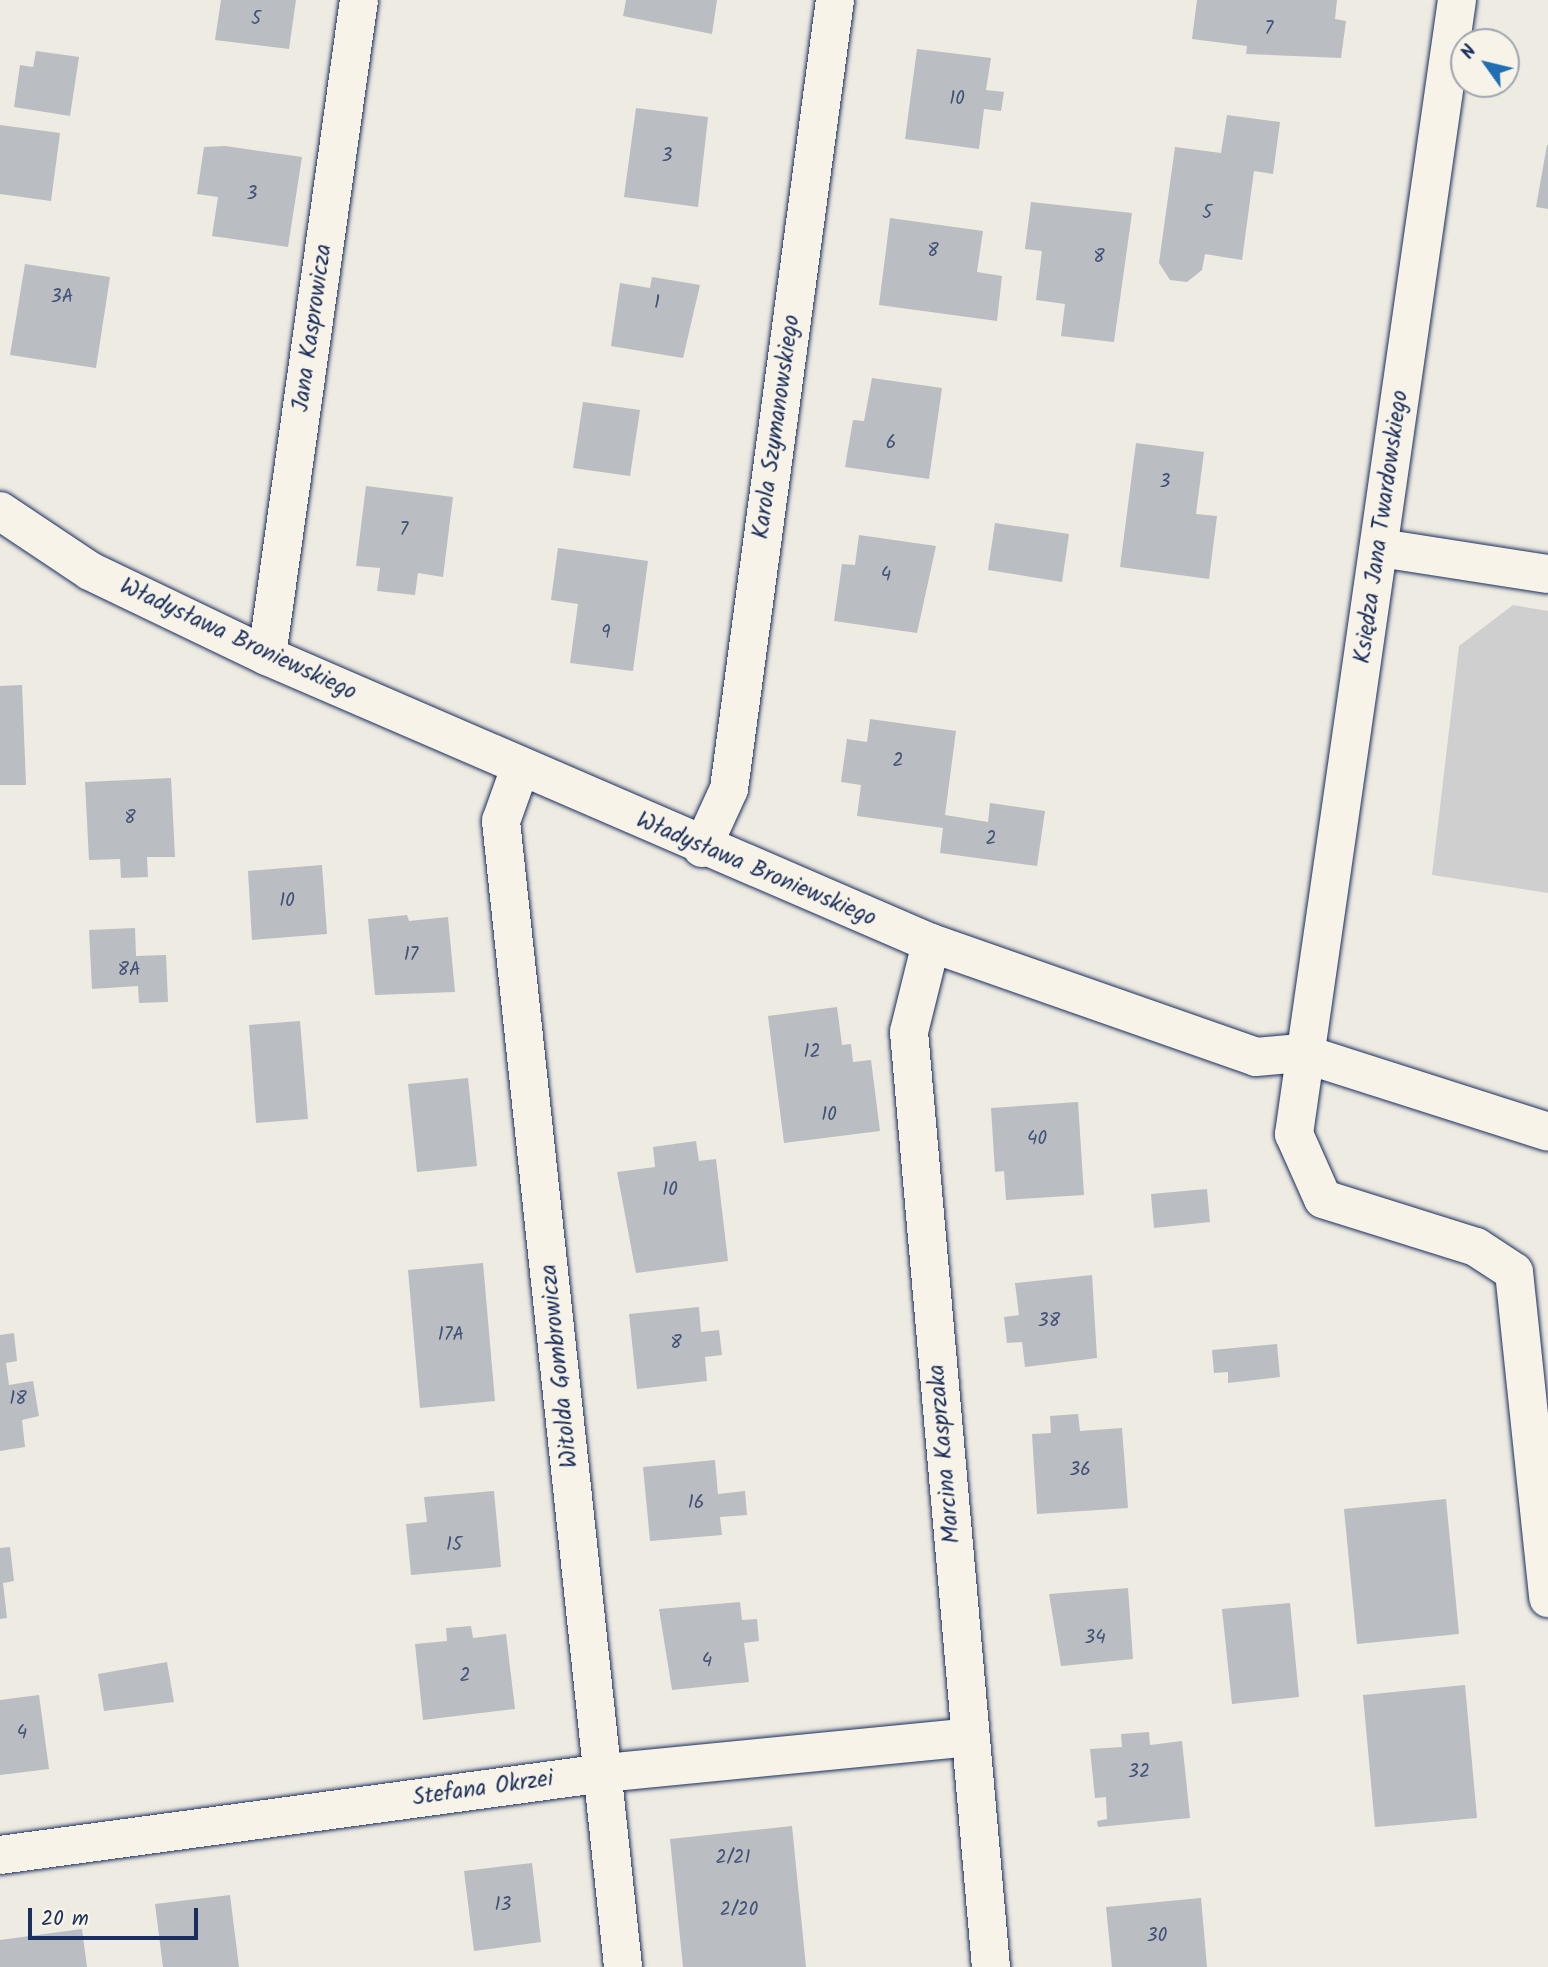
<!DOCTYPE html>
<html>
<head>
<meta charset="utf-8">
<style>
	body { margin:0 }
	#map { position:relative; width:1548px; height:1967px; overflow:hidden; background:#eeebe2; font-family:Kalam,sans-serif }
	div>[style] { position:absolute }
	.green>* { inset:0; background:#cfcfcf }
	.building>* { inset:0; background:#babdc2 }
	.roads { filter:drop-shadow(0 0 2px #1b2f5e) drop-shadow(0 0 2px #1b2f5e) }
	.minor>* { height:38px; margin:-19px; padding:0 19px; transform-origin:19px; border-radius:19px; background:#f7f3e8 }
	span { translate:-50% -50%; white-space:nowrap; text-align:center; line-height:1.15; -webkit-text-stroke:5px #f7f3e8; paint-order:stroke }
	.number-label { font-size:19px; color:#435277 }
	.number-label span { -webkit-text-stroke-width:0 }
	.street-label { font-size:23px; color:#1b2f5e }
	.north { position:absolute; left:1450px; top:28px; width:70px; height:70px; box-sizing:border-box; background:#f7f3e8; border:2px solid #9fa5b1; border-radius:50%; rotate:304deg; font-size:19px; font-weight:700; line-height:28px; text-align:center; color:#1b2f5e }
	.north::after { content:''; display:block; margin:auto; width:24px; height:32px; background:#1f6fb2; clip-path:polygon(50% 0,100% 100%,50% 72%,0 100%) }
	.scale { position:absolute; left:28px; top:1908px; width:170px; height:32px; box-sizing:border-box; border:4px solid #1b2f5e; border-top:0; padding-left:9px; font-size:21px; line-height:24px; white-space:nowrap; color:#1b2f5e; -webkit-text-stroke:5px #f7f3e8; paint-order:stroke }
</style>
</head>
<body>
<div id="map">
	<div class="green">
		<div style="clip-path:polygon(1513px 605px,1548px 611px,1548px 893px,1432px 875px,1459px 646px)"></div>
	</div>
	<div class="building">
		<div style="clip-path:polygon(221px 0,296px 0,289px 49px,215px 40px)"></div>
		<div style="clip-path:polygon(626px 0,717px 0,712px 34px,623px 16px)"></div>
		<div style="clip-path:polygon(1197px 0,1337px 0,1335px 19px,1346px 21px,1341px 58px,1246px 54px,1247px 46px,1192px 39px)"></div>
		<div style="clip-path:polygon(917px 49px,991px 58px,986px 90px,1004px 92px,1001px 111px,984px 109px,979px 149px,905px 139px)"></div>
		<div style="clip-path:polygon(36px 51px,79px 57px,70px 116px,14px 107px,20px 65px,33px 67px)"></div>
		<div style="clip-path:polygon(636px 108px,708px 117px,698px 207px,624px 197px)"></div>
		<div style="clip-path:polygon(1227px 115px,1280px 122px,1273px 174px,1254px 171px,1242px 260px,1205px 254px,1202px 270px,1187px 282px,1170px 280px,1159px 263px,1175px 147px,1221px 153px)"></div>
		<div style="clip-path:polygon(0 125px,60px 133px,51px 201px,0 194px)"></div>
		<div style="clip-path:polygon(1547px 145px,1548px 145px,1548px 209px,1536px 207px)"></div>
		<div style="clip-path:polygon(225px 146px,302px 157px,288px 247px,212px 236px,218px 197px,197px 194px,204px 147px)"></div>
		<div style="clip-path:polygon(1031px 202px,1132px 213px,1114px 342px,1061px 336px,1065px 304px,1036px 300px,1042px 251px,1025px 249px)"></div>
		<div style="clip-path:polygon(890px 218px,983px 231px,977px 272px,1002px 276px,997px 321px,879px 305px)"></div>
		<div style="clip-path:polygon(25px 264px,110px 277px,96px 368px,10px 355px)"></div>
		<div style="clip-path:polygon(652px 277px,700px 285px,683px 358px,611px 346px,620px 283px,650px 288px)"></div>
		<div style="clip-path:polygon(872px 378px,942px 388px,929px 479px,845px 467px,853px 420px,864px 421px)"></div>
		<div style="clip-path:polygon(583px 402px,640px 410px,630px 476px,573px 468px)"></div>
		<div style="clip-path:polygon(1136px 443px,1204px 452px,1196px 514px,1217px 516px,1209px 579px,1120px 567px)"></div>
		<div style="clip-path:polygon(366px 486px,453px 497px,443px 577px,418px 573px,415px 595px,377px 591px,380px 568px,356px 566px)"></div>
		<div style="clip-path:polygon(995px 523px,1069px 534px,1062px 582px,988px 570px)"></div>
		<div style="clip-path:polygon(859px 535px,936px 546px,917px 633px,834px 621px,842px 564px,855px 565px)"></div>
		<div style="clip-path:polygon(558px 548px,648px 561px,633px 671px,570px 663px,578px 604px,551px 600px)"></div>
		<div style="clip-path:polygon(22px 685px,26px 785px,0 785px,0 686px)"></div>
		<div style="clip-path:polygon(870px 719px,956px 731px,945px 815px,988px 822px,990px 803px,1045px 811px,1037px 866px,940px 853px,943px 828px,857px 816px,861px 785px,841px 782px,847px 739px,867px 742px)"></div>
		<div style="clip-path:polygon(171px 778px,175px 857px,147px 857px,148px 877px,121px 878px,120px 859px,89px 860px,85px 782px)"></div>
		<div style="clip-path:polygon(322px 865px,327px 934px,252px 940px,248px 871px)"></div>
		<div style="clip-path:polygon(407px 915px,409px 921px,448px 917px,455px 992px,375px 995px,368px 919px)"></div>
		<div style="clip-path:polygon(135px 928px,136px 956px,166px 955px,168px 1002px,139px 1003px,138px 986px,92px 989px,89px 930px)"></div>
		<div style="clip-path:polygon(837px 1007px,842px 1045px,851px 1044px,853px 1062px,871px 1060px,880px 1131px,784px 1143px,768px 1016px)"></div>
		<div style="clip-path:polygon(300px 1021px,308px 1119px,256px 1123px,249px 1025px)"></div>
		<div style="clip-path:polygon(468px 1078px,477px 1166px,417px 1172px,408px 1084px)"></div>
		<div style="clip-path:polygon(1078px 1102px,1084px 1195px,1006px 1200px,1004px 1171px,995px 1172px,991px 1108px)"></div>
		<div style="clip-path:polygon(696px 1141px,699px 1161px,716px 1159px,728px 1261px,636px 1273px,617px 1172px,655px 1167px,653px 1147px)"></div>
		<div style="clip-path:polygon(1207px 1189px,1210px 1222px,1154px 1228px,1151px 1194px)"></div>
		<div style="clip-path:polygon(483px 1263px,495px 1401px,420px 1408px,408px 1270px)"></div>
		<div style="clip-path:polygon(1092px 1275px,1097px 1358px,1025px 1367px,1022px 1342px,1007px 1343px,1004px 1317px,1019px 1315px,1015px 1283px)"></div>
		<div style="clip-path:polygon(699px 1307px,701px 1332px,719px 1330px,722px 1355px,705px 1357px,707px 1381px,637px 1389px,629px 1314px)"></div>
		<div style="clip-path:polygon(14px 1333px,17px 1361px,6px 1363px,9px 1385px,33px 1381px,39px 1416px,22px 1420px,25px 1447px,0 1451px,0 1335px)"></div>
		<div style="clip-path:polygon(1277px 1344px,1280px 1377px,1228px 1383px,1228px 1372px,1214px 1373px,1212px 1350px)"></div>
		<div style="clip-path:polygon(1078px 1414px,1080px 1431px,1122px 1428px,1128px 1508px,1037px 1514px,1032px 1434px,1051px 1433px,1050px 1416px)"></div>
		<div style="clip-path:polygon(715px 1460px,718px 1494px,745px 1491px,747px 1515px,720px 1517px,722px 1535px,650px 1541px,643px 1467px)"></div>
		<div style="clip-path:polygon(494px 1491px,501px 1567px,411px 1575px,406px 1524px,427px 1522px,424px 1497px)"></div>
		<div style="clip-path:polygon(1446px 1499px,1459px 1634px,1357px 1644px,1344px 1509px)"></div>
		<div style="clip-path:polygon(10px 1547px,14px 1581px,3px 1583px,7px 1618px,0 1619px,0 1548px)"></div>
		<div style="clip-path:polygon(1128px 1588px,1133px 1659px,1061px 1666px,1049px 1594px)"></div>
		<div style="clip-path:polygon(740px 1602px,742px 1620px,757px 1619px,759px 1641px,744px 1643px,749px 1682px,672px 1690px,659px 1609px)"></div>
		<div style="clip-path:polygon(1290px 1603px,1299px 1697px,1232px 1704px,1222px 1609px)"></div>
		<div style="clip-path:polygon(471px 1626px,473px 1638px,506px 1634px,515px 1709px,423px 1720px,415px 1644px,447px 1641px,446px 1628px)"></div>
		<div style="clip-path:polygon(167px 1662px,174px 1702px,104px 1711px,98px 1674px)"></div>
		<div style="clip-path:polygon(1465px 1685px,1477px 1818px,1375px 1827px,1363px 1695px)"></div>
		<div style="clip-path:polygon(39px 1695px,49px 1769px,0 1775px,0 1700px)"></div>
		<div style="clip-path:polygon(1149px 1732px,1150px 1745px,1182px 1741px,1190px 1818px,1098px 1827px,1097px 1821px,1107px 1819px,1106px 1797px,1095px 1798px,1090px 1749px,1122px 1747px,1121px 1734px)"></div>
		<div style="clip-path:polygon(792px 1826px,806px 1967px,683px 1967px,670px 1839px)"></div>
		<div style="clip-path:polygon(532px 1863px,541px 1942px,474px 1951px,464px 1871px)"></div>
		<div style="clip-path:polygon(230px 1895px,239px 1967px,163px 1967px,155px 1904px)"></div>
		<div style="clip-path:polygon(1201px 1898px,1207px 1967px,1112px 1967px,1106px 1907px)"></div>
		<div style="clip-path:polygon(82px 1929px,87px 1967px,0 1967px,0 1940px)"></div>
	</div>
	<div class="roads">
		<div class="minor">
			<div style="left:1457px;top:0;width:1146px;rotate:98.18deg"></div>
			<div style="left:1294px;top:1134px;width:71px;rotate:66deg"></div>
			<div style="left:1323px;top:1199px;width:160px;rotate:17.4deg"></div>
			<div style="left:1476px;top:1247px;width:45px;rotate:33.3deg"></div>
			<div style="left:1514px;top:1272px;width:328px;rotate:84deg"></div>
			<div style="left:0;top:511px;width:108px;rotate:33.7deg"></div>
			<div style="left:90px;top:571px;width:196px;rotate:25.7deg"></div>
			<div style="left:267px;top:656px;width:723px;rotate:23.38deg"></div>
			<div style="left:931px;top:943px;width:344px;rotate:19.3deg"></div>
			<div style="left:1256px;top:1057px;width:45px;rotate:-5.1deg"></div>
			<div style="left:1301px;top:1053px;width:259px;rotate:17.7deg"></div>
			<div style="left:1380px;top:548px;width:170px;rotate:8.8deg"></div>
			<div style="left:267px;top:656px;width:662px;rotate:-82.02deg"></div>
			<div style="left:520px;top:768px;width:56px;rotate:109.7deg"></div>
			<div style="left:501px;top:821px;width:1152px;rotate:83.92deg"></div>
			<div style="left:702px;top:848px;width:65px;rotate:-65.4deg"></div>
			<div style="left:729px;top:789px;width:796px;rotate:-82.35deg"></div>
			<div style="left:931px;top:943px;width:92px;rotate:103.9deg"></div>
			<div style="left:909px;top:1032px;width:939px;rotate:84.99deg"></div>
			<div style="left:0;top:1855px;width:610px;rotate:-7.73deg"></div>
			<div style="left:604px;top:1773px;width:367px;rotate:-5.6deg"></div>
		</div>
	</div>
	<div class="number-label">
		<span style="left:256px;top:20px">5</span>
		<span style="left:1269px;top:30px">7</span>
		<span style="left:957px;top:100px">10</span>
		<span style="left:667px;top:157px">3</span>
		<span style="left:252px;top:195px">3</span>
		<span style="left:1207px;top:214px">5</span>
		<span style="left:933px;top:252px">8</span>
		<span style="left:1099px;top:258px">8</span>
		<span style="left:62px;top:298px">3A</span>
		<span style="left:657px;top:304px">1</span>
		<span style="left:891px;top:444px">6</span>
		<span style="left:1165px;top:483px">3</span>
		<span style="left:404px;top:531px">7</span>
		<span style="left:886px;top:576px">4</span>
		<span style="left:606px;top:634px">9</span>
		<span style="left:898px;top:762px">2</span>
		<span style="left:130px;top:819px">8</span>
		<span style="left:991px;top:840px">2</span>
		<span style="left:287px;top:902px">10</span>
		<span style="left:411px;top:956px">17</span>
		<span style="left:129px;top:971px">8A</span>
		<span style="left:812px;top:1053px">12</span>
		<span style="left:829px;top:1116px">10</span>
		<span style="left:1037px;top:1140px">40</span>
		<span style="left:670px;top:1191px">10</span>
		<span style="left:1049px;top:1322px">38</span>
		<span style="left:451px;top:1336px">17A</span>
		<span style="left:676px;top:1344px">8</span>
		<span style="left:18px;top:1400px">18</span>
		<span style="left:1080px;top:1471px">36</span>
		<span style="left:696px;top:1504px">16</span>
		<span style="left:454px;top:1546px">15</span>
		<span style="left:1095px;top:1639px">34</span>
		<span style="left:707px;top:1662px">4</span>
		<span style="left:465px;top:1677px">2</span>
		<span style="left:22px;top:1734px">4</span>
		<span style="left:1139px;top:1773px">32</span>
		<span style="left:733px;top:1859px">2/21</span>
		<span style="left:503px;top:1906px">13</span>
		<span style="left:739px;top:1911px">2/20</span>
		<span style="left:1157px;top:1937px">30</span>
	</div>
	<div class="street-label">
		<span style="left:313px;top:328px;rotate:-82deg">Jana Kasprowicza</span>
		<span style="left:777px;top:427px;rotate:-82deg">Karola Szymanowskiego</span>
		<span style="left:1382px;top:527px;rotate:-82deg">Księdza Jana Twardowskiego</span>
		<span style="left:238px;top:640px;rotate:25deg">Władysława Broniewskiego</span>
		<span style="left:756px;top:870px;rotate:23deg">Władysława Broniewskiego</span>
		<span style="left:560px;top:1366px;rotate:-96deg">Witolda Gombrowicza</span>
		<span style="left:945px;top:1454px;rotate:-95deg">Marcina Kasprzaka</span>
		<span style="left:483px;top:1789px;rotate:-8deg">Stefana Okrzei</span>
	</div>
	<div class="north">N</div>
	<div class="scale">20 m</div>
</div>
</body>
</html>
